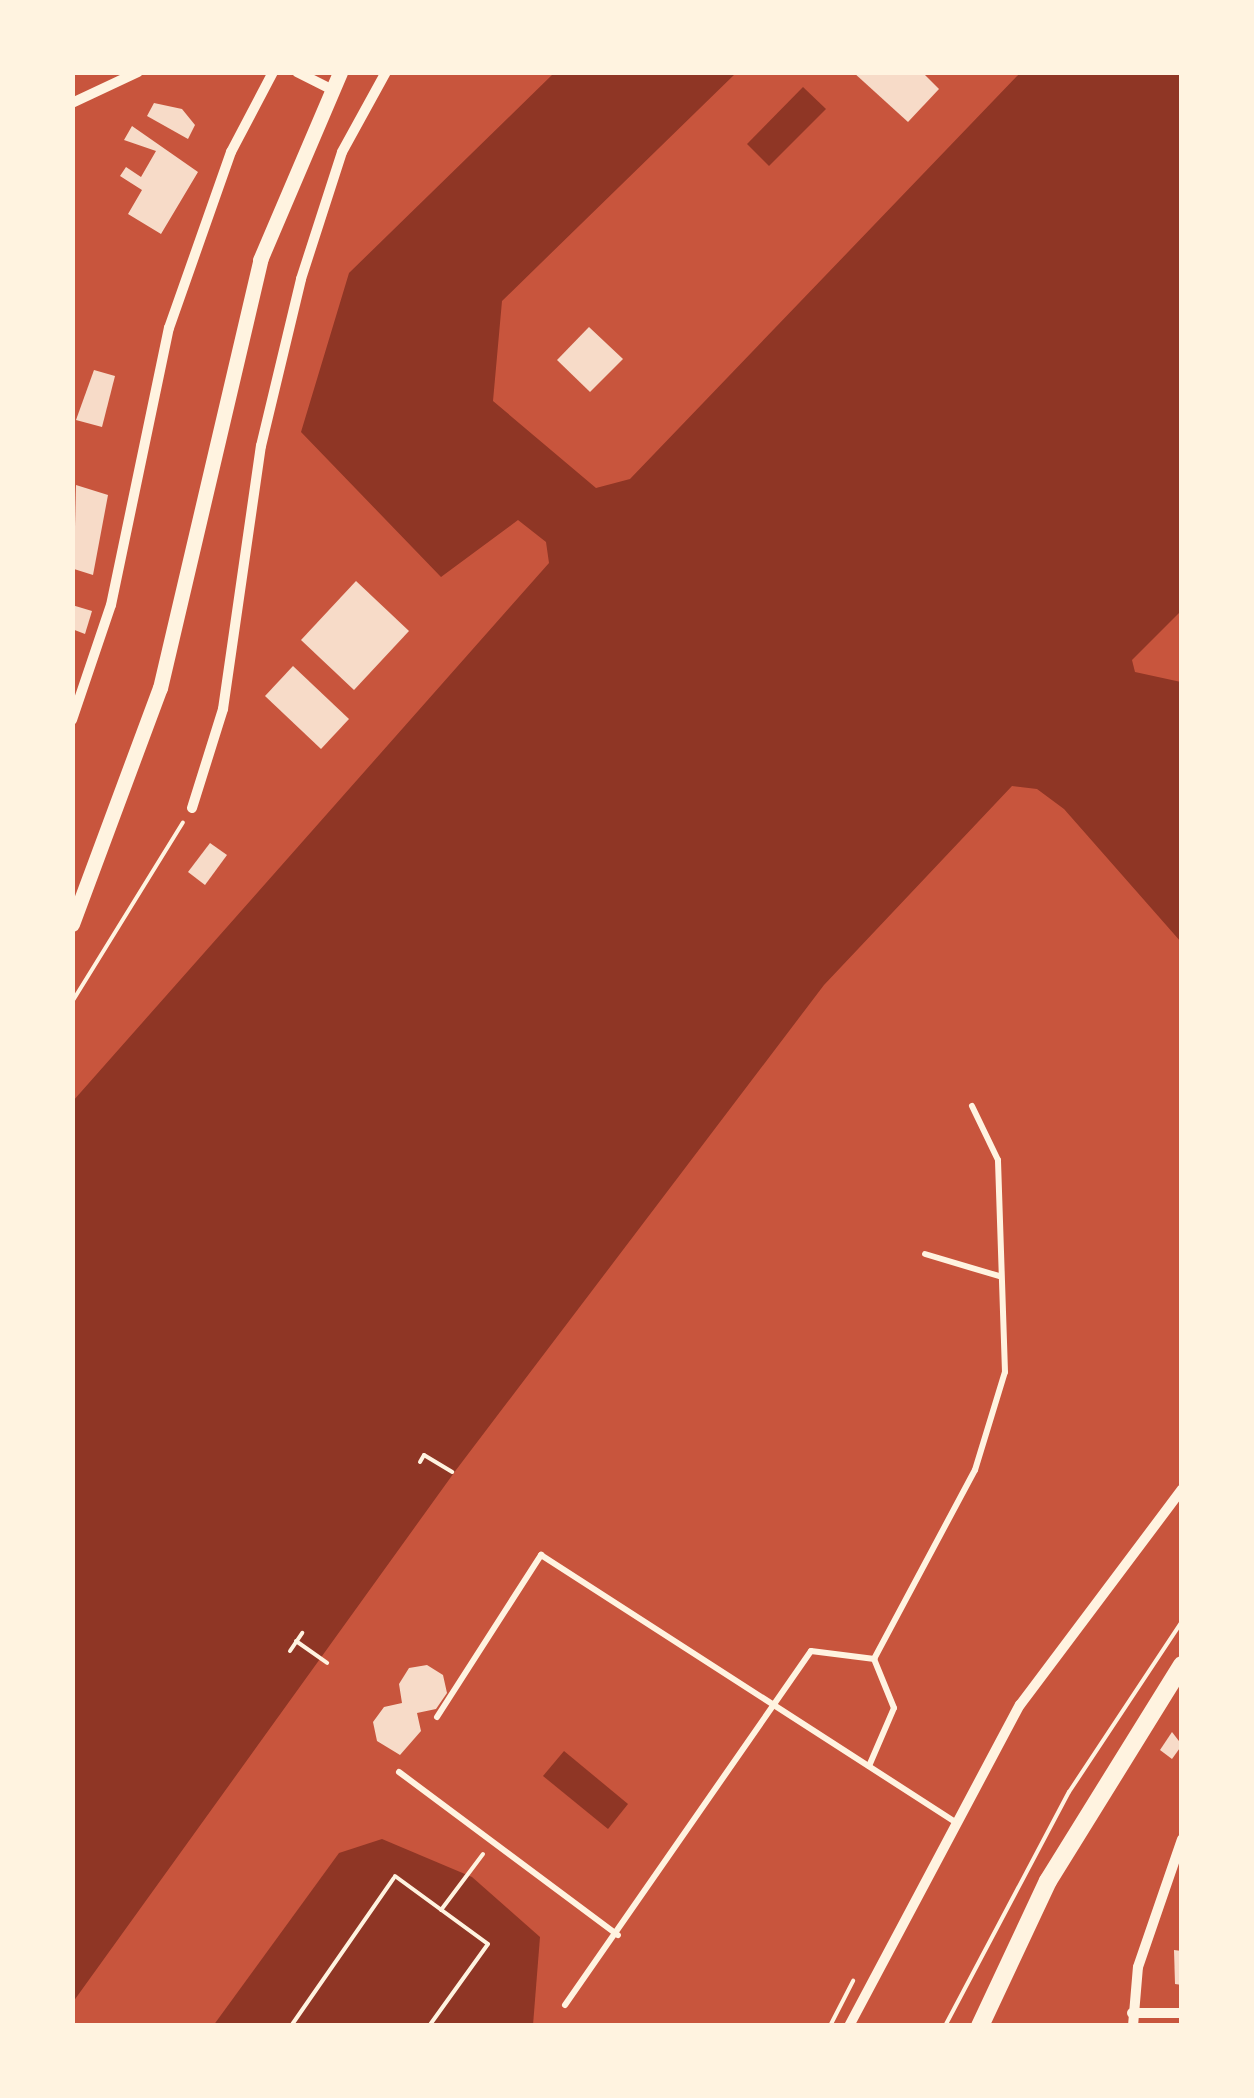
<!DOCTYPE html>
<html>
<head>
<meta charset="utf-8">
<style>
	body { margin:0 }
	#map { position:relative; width:1254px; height:2098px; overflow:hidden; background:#c8553d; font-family:Rubik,sans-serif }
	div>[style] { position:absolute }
	.water>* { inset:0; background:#8f3625 }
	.building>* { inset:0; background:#f7dbc8 }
	.path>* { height:4px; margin:-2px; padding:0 2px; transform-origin:2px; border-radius:2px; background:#fff3e0 }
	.service>* { height:6px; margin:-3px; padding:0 3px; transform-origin:3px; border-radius:3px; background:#fff3e0 }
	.minor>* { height:10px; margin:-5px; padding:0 5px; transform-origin:5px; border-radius:5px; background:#fff3e0 }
	.tertiary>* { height:15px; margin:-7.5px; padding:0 7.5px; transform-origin:7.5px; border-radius:7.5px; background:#fff3e0 }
	.secondary>* { height:18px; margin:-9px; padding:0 9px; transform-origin:9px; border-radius:9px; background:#fff3e0 }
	span { translate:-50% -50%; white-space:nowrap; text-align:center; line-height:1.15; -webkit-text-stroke:10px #fff3e0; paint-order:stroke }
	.frame { position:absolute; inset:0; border:75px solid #fff3e0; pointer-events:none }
</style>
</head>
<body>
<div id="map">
	<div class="water">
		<div style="clip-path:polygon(554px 73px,736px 73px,502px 301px,493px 401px,596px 488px,630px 479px,1020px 73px,1181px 73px,1181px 611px,1132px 660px,1135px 672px,1181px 682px,1181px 942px,1064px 809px,1037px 789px,1012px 786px,824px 985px,456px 1470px,73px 2002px,73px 1101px,549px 563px,546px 542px,518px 520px,441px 577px,301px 432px,349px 273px)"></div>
		<div style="clip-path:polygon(803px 87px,826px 109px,769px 166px,747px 144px)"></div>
		<div style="clip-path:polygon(564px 1751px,628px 1804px,608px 1829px,543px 1776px)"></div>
		<div style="clip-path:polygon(382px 1839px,472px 1877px,540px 1937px,533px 2025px,213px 2026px,339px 1853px)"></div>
	</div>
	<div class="building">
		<div style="clip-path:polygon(853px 72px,922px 72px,939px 89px,908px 122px)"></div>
		<div style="clip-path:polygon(154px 103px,182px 109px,195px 125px,188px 139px,147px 116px)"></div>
		<div style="clip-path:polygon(132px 126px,198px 172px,161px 234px,128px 214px,142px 190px,120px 176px,126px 167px,141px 177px,156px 151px,124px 140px)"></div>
		<div style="clip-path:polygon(589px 327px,623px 359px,590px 392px,557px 360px)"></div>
		<div style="clip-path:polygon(94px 370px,115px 376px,102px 427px,76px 420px)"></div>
		<div style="clip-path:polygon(76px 485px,108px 495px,93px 575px,74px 569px)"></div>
		<div style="clip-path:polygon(356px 581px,409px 631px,354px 690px,301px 640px)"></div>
		<div style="clip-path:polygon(72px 605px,92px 611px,85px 634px,72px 629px)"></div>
		<div style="clip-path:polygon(293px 666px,349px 719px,321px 749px,265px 696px)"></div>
		<div style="clip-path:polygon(210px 843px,227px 855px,205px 885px,188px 872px)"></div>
		<div style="clip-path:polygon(427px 1665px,443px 1675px,447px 1693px,436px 1709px,417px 1713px,421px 1731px,400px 1755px,377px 1741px,373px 1722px,384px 1707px,402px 1703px,399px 1684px,409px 1668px)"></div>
		<div style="clip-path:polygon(1172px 1732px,1182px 1745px,1172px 1759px,1160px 1750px)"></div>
		<div style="clip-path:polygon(1174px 1950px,1182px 1951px,1182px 1985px,1175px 1984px)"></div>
	</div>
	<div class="path">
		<div style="left:72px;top:1002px;width:211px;rotate:-58.3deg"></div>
		<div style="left:420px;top:1462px;width:8px;rotate:-60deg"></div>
		<div style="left:424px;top:1455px;width:33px;rotate:31deg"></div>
		<div style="left:296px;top:1641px;width:38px;rotate:35deg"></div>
		<div style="left:290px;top:1651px;width:22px;rotate:-56deg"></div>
		<div style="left:395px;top:1876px;width:115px;rotate:36.2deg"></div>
		<div style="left:488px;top:1944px;width:101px;rotate:125.7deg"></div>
		<div style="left:441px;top:1910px;width:70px;rotate:-53.1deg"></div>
		<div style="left:291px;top:2026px;width:180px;rotate:-55.2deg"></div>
		<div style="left:830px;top:2026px;width:51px;rotate:-62.9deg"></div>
		<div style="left:945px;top:2026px;width:265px;rotate:-62.1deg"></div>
		<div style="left:1069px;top:1792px;width:205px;rotate:-56.5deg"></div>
	</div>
	<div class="service">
		<div style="left:925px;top:1254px;width:77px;rotate:16.6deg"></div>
		<div style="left:437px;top:1717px;width:193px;rotate:-57.3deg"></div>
		<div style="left:541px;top:1555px;width:490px;rotate:32.8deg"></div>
		<div style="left:869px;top:1766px;width:63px;rotate:-66.7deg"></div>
		<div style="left:894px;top:1708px;width:53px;rotate:-112.2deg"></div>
		<div style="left:399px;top:1772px;width:273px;rotate:36.7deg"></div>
		<div style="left:565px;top:2005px;width:431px;rotate:-55.2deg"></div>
		<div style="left:811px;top:1651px;width:64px;rotate:7.2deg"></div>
		<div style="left:874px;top:1659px;width:214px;rotate:-61.9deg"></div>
		<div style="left:975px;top:1470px;width:102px;rotate:-73deg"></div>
		<div style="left:1005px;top:1372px;width:212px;rotate:-91.9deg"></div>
		<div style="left:998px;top:1160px;width:60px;rotate:-115.7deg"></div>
	</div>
	<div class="minor">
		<div style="left:297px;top:72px;width:40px;rotate:26.6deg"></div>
		<div style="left:72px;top:103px;width:73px;rotate:-25.2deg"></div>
		<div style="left:72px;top:720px;width:121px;rotate:-71.3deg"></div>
		<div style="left:111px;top:605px;width:283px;rotate:-78.2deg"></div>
		<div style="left:169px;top:328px;width:187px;rotate:-70.6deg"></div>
		<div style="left:231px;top:152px;width:90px;rotate:-62.3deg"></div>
		<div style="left:192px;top:808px;width:104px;rotate:-72.6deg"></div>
		<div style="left:223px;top:709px;width:266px;rotate:-81.8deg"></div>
		<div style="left:261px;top:446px;width:172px;rotate:-76.5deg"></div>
		<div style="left:301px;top:279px;width:133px;rotate:-72.1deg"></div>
		<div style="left:342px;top:152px;width:91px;rotate:-61.2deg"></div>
		<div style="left:1132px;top:2013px;width:50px"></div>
		<div style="left:849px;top:2026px;width:364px;rotate:-62deg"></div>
		<div style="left:1020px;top:1705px;width:270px;rotate:-53.1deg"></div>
		<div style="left:1133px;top:2026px;width:59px;rotate:-85.2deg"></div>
		<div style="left:1138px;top:1967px;width:135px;rotate:-71deg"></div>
	</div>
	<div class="tertiary">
		<div style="left:72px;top:924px;width:252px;rotate:-69.6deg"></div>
		<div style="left:160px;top:688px;width:440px;rotate:-76.8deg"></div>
		<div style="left:260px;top:260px;width:204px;rotate:-66.9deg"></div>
	</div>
	<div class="secondary">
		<div style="left:980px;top:2026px;width:160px;rotate:-64.9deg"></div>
		<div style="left:1048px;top:1881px;width:254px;rotate:-58.2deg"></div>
	</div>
	<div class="frame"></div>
</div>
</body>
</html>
